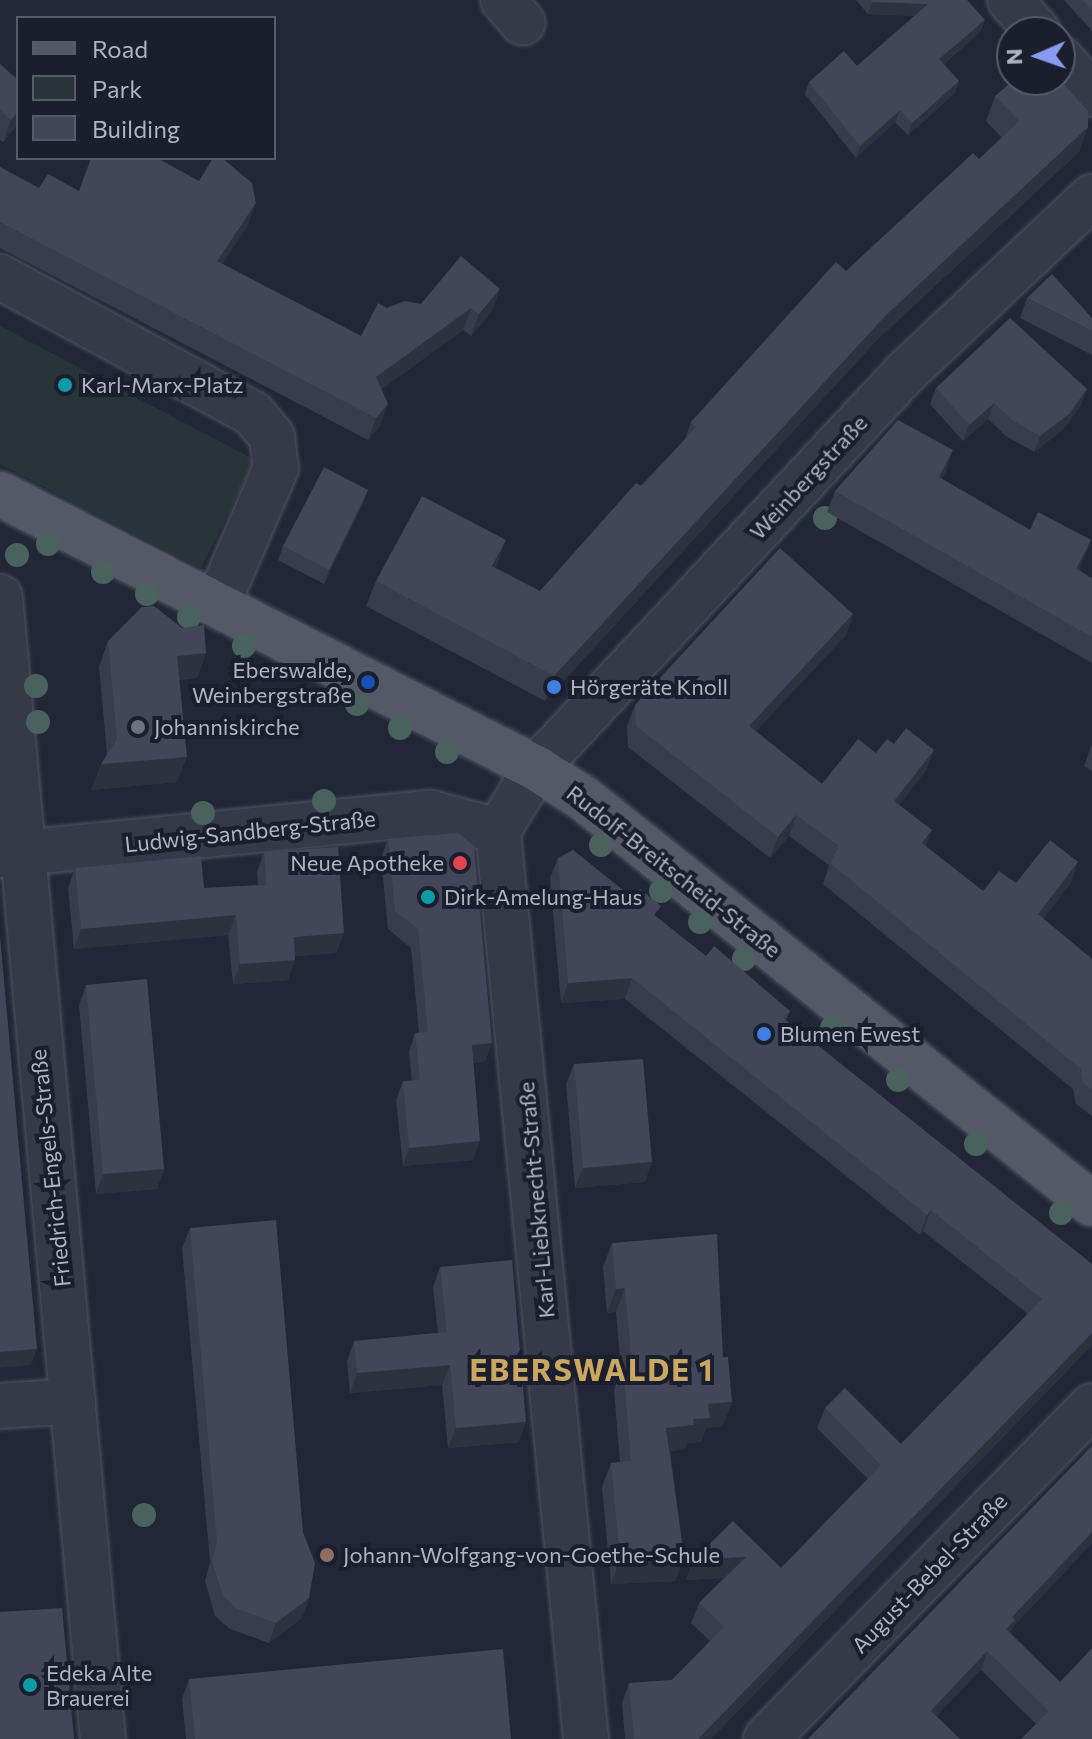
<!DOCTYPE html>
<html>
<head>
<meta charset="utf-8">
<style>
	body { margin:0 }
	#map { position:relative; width:1092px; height:1739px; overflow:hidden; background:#222737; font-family:Commissioner,sans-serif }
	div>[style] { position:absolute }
	.green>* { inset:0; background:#27353b }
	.roads { filter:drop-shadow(0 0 2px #505462) drop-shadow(0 0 2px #505462) }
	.minor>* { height:44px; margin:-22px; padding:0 22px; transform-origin:22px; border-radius:22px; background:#363947 }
	.major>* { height:44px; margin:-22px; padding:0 22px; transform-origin:22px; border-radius:22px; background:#545867 }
	.trees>* { width:24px; height:24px; margin:-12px; border-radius:50%; background:#49625d }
	.wall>* { inset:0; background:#383c4c }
	.shaded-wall>* { inset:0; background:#2e313e }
	.building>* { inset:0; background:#414658 }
	.dots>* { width:22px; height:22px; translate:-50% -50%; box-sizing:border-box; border:4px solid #1b1e2c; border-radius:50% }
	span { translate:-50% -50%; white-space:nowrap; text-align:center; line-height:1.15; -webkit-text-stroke:8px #1b1e2c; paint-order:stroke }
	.poi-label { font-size:22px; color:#b0b4c4 }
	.left { translate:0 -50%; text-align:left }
	.right { translate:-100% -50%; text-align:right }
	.street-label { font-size:22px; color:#b0b4c4 }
	.district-label { font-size:30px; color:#cba764; font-weight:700; letter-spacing:2px }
	.legend { position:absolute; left:16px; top:16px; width:260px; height:144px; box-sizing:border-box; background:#1b1e2c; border:2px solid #575a69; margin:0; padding:10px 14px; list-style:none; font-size:24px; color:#b0b4c4 }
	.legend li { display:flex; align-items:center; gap:16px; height:40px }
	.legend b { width:40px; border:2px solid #575a69 }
	.north { position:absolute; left:996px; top:16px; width:80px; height:80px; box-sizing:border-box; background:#1b1e2c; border:2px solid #575a69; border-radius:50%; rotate:268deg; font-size:22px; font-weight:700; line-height:32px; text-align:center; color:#b0b4c4 }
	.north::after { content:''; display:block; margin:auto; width:28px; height:36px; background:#899bf0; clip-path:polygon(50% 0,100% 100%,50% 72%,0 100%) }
</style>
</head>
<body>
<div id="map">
	<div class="green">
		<div style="clip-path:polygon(0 326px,255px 460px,201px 568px,0 464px)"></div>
	</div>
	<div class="roads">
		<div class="minor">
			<div style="left:503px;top:0;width:30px;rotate:49deg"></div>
			<div style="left:1010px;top:0;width:43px;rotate:48.8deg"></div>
			<div style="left:1060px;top:58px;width:48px;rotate:48.4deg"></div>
			<div style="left:0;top:277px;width:288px;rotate:28.4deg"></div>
			<div style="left:253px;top:414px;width:30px;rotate:50deg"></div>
			<div style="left:272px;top:437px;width:31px;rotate:83deg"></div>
			<div style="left:276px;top:468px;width:149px;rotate:113.3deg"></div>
			<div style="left:0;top:597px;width:1147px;rotate:84.85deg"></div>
			<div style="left:0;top:855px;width:433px;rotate:-5.6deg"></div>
			<div style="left:431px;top:813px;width:69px;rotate:15deg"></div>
			<div style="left:0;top:1406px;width:73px;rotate:-3.9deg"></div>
			<div style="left:586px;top:1739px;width:912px;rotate:-95.54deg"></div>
			<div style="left:498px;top:831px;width:74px;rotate:-58.9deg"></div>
			<div style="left:536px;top:768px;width:541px;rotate:-46.95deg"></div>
			<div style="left:905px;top:373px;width:257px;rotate:-43.3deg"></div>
			<div style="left:766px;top:1739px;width:466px;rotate:-45.6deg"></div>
		</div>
		<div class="major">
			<div style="left:0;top:494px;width:602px;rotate:27.08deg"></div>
			<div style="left:536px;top:768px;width:56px;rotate:32.6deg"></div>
			<div style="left:583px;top:798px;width:651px;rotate:38.58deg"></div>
		</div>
	</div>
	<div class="trees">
		<div style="left:825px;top:518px"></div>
		<div style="left:48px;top:544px"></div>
		<div style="left:17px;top:555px"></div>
		<div style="left:103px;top:572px"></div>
		<div style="left:147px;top:594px"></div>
		<div style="left:189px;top:617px"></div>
		<div style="left:244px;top:646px"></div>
		<div style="left:36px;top:686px"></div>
		<div style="left:357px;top:704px"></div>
		<div style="left:38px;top:722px"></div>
		<div style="left:400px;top:728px"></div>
		<div style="left:447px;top:752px"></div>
		<div style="left:324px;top:801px"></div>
		<div style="left:203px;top:813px"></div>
		<div style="left:601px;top:845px"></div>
		<div style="left:661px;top:891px"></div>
		<div style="left:700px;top:922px"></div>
		<div style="left:744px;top:959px"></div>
		<div style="left:832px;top:1028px"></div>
		<div style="left:898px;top:1080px"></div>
		<div style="left:976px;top:1144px"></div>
		<div style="left:1061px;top:1213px"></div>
		<div style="left:144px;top:1515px"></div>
	</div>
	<div class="wall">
		<div style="clip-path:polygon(856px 0,967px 0,980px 32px,944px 64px,959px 81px,955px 93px,908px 135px,895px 122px,856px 158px,805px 94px,809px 82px,857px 66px,915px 16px,868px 14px)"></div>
		<div style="clip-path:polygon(1064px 0,1092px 0,1092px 31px)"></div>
		<div style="clip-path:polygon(0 64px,18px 124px,3px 142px,0 140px)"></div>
		<div style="clip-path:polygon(995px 96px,1088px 127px,1079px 152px,877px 340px,545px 701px,366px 606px,376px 581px,540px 591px,685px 439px,691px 422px,846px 271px,979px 159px,1002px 138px,986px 121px)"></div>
		<div style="clip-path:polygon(0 167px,39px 188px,79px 191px,248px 225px,222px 264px,361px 336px,387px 308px,421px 304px,461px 256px,492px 311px,471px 336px,463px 330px,382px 389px,380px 426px,368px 440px,0 248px)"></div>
		<div style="clip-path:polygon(1027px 298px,1092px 331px,1092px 355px,1020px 318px)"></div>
		<div style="clip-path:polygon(936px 388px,1087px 389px,1081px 405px,1063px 430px,1034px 452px,1006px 436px,988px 419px,963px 441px,930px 404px)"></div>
		<div style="clip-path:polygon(946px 471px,941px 479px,1030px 530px,1091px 540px,1079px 570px,1091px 578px,1092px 576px,1092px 663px,827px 512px,835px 491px)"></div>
		<div style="clip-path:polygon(368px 490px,363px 504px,324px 584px,278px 560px,283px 546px)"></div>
		<div style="clip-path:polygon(853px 614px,846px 635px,756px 731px,822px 784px,894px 744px,934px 750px,926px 770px,899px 805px,926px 847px,983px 891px,1016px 883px,1071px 883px,1043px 919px,1092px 959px,1092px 1116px,1076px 1104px,1073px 1089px,823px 884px,829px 865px,789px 836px,770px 858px,628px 747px,627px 726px,635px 705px)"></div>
		<div style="clip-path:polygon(108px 641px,206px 653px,197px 678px,179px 680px,177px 782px,91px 790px,107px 754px,99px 667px)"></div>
		<div style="clip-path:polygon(1092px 744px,1092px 771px,1084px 766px)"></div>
		<div style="clip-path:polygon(388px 839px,492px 1043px,485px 1061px,473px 1063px,473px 1160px,403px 1166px,396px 1100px,403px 1081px,412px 1081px,409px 1052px,415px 1033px,419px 1033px,411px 948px,388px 929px,381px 858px)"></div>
		<div style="clip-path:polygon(264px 852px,344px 933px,336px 953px,295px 956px,288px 980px,233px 984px,228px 935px,74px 949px,68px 888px,75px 868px,204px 888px,258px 885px,257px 872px)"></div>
		<div style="clip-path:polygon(558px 858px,657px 917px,706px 956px,790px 1011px,786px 1020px,1092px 1264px,1092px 1345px,711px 1739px,625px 1739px,622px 1703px,629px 1683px,672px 1680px,710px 1641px,691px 1623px,699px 1603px,724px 1578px,686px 1580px,693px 1560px,781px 1568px,868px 1479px,817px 1428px,825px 1408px,901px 1444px,1028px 1314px,923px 1231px,920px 1235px,625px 999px,561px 1003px,550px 878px)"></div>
		<div style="clip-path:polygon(86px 985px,164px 1169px,157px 1189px,96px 1194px,79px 1005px)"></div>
		<div style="clip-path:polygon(574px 1064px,645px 1182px,575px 1188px,566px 1084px)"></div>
		<div style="clip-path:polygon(190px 1228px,309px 1598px,302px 1618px,269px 1643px,230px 1629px,215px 1616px,205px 1581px,210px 1562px,182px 1248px)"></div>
		<div style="clip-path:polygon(612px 1243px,723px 1426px,706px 1428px,701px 1442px,687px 1443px,685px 1449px,670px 1451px,684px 1557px,675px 1581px,611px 1584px,602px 1487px,611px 1463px,620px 1462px,614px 1390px,621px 1370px,616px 1312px,607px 1313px,603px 1267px)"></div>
		<div style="clip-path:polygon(440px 1267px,519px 1442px,448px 1448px,442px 1385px,350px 1393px,347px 1361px,354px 1341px,438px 1333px,433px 1287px)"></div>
		<div style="clip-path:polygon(1092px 1446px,1092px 1543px,1012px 1628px,1010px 1633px,1060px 1682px,1092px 1739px,1036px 1724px,981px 1670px,808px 1739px)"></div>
		<div style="clip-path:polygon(189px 1679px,511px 1739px,186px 1739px,182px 1699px)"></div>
	</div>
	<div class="shaded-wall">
		<div style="clip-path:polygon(873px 2px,928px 4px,923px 16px,868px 14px)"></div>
		<div style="clip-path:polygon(985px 20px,980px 32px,935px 71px,939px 59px)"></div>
		<div style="clip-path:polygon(959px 81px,955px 93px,908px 135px,912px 123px)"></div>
		<div style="clip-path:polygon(900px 110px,895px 122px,856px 158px,860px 146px)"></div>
		<div style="clip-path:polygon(18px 111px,18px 124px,3px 142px,11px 120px)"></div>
		<div style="clip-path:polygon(1088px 127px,1079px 152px,877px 340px,545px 701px,554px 676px,886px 315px)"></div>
		<div style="clip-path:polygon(256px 203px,248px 225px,209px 283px,217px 261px)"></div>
		<div style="clip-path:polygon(500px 289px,492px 311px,471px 336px,479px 314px)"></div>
		<div style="clip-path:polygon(471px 308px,463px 330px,368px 399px,376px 377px)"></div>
		<div style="clip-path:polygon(1087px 389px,1081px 405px,1063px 430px,1034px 452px,1040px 436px)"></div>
		<div style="clip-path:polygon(994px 403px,988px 419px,963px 441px,969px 425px)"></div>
		<div style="clip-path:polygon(388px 404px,380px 426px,368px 440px,376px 418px)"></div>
		<div style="clip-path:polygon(953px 450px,946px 471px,931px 498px,939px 477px)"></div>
		<div style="clip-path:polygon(368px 490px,363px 504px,324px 584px,329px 570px)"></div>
		<div style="clip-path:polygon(506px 540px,497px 565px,483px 591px,492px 566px)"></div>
		<div style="clip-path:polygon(1091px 540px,1083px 561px,1069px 590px,1076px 569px)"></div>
		<div style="clip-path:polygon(853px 614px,846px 635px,742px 746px,749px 726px)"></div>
		<div style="clip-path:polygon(206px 653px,197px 678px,168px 681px,177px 656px)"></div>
		<div style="clip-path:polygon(934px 750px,926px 770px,886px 821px,894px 801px)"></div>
		<div style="clip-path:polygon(187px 757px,177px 782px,91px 790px,101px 764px)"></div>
		<div style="clip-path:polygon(796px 815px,789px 836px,770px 858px,778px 837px)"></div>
		<div style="clip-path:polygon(932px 830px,925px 850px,922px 843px)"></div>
		<div style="clip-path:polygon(1078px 862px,1071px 883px,1031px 935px,1038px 914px)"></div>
		<div style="clip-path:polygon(236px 915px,228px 935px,74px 949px,81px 929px)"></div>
		<div style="clip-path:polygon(344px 933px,336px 953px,287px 957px,294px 937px)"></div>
		<div style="clip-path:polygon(295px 960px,288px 980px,233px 984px,240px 964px)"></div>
		<div style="clip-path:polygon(632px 978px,625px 999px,561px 1003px,568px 983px)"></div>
		<div style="clip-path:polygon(492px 1043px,485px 1061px,465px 1063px,472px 1045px)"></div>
		<div style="clip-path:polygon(480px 1141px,473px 1160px,403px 1166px,409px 1148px)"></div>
		<div style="clip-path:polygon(652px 1162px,645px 1182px,575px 1188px,583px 1168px)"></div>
		<div style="clip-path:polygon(164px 1169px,157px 1189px,96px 1194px,103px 1174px)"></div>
		<div style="clip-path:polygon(931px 1210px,923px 1231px,920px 1235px,927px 1215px)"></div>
		<div style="clip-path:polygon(625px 1288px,616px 1312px,607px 1313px,616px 1289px)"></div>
		<div style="clip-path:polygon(1092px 1333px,1092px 1345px,711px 1739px,698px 1739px)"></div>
		<div style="clip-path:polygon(37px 1349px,31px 1365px,0 1368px,0 1352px)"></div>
		<div style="clip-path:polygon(450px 1365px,442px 1385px,350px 1393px,357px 1373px)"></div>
		<div style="clip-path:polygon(732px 1402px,723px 1426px,706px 1428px,701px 1442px,687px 1443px,685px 1449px,658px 1452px,666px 1428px,693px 1419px,708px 1404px)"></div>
		<div style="clip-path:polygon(526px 1422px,519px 1442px,448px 1448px,456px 1428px)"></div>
		<div style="clip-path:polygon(1092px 1532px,1092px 1543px,1012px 1628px,1008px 1639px,1000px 1648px,1012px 1617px)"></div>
		<div style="clip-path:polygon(684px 1557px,675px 1581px,611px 1584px,620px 1560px)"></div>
		<div style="clip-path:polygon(746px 1557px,739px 1577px,686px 1580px,693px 1560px)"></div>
		<div style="clip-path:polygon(309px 1598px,302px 1618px,269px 1643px,276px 1623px)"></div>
		<div style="clip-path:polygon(987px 1651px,981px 1670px,924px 1729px,931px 1711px)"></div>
	</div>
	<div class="building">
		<div style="clip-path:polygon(871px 0,967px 0,985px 20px,939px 59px,959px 81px,912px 123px,900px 110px,860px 146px,809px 82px,844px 51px,857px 66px,928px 4px,873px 2px)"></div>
		<div style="clip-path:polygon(1083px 0,1092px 0,1092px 10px)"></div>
		<div style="clip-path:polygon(0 64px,18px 80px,18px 111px,11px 120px,0 110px)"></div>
		<div style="clip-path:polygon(1014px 80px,1060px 80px,1088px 111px,1088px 127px,886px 315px,554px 676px,376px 581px,422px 496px,506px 540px,492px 566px,540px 591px,636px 483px,642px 486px,696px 427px,691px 422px,836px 262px,846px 271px,973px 153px,979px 159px,1019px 121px,995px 96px)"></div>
		<div style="clip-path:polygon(91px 158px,157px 158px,199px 181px,213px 158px,222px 158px,252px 183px,256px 203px,217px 261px,361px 336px,378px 303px,387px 308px,405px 301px,421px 304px,461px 256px,500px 289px,479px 314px,471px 308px,376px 377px,388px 404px,376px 418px,0 222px,0 167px,39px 188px,48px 174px,79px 191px)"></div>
		<div style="clip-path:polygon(1052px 274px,1092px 318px,1092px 331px,1027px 298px)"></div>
		<div style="clip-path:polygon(1010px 318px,1087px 389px,1069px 414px,1040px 436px,1012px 420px,994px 403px,969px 425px,936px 388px)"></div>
		<div style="clip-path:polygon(898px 420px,953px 450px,939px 477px,1030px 530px,1038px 512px,1091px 540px,1076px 569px,1091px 578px,1092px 576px,1092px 637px,835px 491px)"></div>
		<div style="clip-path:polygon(324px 467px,368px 490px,329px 570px,283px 546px)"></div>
		<div style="clip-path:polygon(780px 548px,853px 614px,749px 726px,822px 784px,858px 739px,876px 753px,887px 739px,894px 744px,906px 728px,934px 750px,894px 801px,932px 830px,922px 843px,983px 891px,999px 871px,1016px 883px,1050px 840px,1078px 862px,1038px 914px,1092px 959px,1092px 1090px,1083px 1083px,1081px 1069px,830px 863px,839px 846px,796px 815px,778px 837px,636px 726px,635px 705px)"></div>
		<div style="clip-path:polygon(154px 606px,182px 628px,204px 625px,206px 653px,177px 656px,187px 757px,101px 764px,117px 739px,108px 641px,142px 607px)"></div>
		<div style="clip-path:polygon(458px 833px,474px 846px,492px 1043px,472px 1045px,480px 1141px,409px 1148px,403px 1081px,420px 1080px,415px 1033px,428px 1032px,418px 929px,395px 911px,388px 839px)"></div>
		<div style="clip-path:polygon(338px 847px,344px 933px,294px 937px,295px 960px,240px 964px,236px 915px,81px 929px,75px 868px,201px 856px,204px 888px,266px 885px,264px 852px)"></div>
		<div style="clip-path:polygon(573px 850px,633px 898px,640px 889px,661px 906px,654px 915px,706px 956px,714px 946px,790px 1011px,783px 1018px,1092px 1264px,1092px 1333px,698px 1739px,634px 1739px,629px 1683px,672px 1680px,724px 1627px,699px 1603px,746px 1557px,693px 1560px,733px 1521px,781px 1568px,881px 1465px,825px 1408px,845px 1388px,901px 1444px,1042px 1299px,931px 1210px,927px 1215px,632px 978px,568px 983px,558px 858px)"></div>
		<div style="clip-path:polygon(0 936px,37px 1349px,0 1352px)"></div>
		<div style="clip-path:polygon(147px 979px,164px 1169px,103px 1174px,86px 985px)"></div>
		<div style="clip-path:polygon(643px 1059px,652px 1162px,583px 1168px,574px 1064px)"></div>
		<div style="clip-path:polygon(276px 1220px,303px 1532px,315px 1563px,309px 1598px,276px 1623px,237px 1609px,223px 1596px,212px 1561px,217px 1542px,190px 1228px)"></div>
		<div style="clip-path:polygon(717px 1234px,723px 1357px,728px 1357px,732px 1402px,708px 1404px,710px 1418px,693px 1419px,694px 1425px,666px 1428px,684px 1557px,620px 1560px,611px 1463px,631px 1461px,623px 1366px,632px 1365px,625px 1288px,616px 1289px,612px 1243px)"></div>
		<div style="clip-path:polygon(512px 1260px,526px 1422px,456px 1428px,450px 1365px,357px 1373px,354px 1341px,447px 1332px,440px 1267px)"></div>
		<div style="clip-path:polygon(1092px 1446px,1092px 1532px,1012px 1617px,1015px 1620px,1006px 1629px,1060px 1682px,1092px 1648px,1092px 1739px,1021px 1739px,1049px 1711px,987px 1651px,931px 1711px,960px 1739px,808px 1739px)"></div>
		<div style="clip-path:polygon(62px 1608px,74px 1739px,0 1739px,0 1612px)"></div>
		<div style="clip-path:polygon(503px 1649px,511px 1739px,195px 1739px,189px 1679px)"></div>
	</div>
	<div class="dots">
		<div style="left:65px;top:385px;background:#0f9aa8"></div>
		<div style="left:368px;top:682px;background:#1a4fb4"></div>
		<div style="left:554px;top:687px;background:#3f7fe0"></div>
		<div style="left:138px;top:727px;background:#6b7280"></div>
		<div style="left:460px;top:863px;background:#e0444e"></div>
		<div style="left:428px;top:897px;background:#0f9aa8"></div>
		<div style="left:764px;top:1034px;background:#3f7fe0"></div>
		<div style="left:327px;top:1555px;background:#8d6e63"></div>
		<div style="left:30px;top:1685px;background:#0f9aa8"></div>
	</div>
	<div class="poi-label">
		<span class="left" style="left:81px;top:385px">Karl-Marx-Platz</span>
		<span class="right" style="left:352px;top:682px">Eberswalde,<br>Weinbergstraße</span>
		<span class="left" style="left:570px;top:687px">Hörgeräte Knoll</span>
		<span class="left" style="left:154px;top:727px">Johanniskirche</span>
		<span class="right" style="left:444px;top:863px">Neue Apotheke</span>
		<span class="left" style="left:444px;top:897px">Dirk-Amelung-Haus</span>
		<span class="left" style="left:780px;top:1034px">Blumen Ewest</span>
		<span class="left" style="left:343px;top:1555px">Johann-Wolfgang-von-Goethe-Schule</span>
		<span class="left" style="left:46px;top:1685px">Edeka Alte<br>Brauerei</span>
	</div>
	<div class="street-label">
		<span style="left:808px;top:477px;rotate:-47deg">Weinbergstraße</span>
		<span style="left:250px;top:831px;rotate:-6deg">Ludwig-Sandberg-Straße</span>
		<span style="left:674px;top:871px;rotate:38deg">Rudolf-Breitscheid-Straße</span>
		<span style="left:50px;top:1168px;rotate:-96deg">Friedrich-Engels-Straße</span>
		<span style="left:536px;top:1200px;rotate:-95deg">Karl-Liebknecht-Straße</span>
		<span style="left:929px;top:1573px;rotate:-46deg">August-Bebel-Straße</span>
	</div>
	<div class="district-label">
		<span style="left:592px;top:1369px">EBERSWALDE 1</span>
	</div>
	<ul class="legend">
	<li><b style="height:10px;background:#545867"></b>Road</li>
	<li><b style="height:22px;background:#27353b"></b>Park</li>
	<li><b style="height:22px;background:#414658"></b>Building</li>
	</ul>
	<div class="north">N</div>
</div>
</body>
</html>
